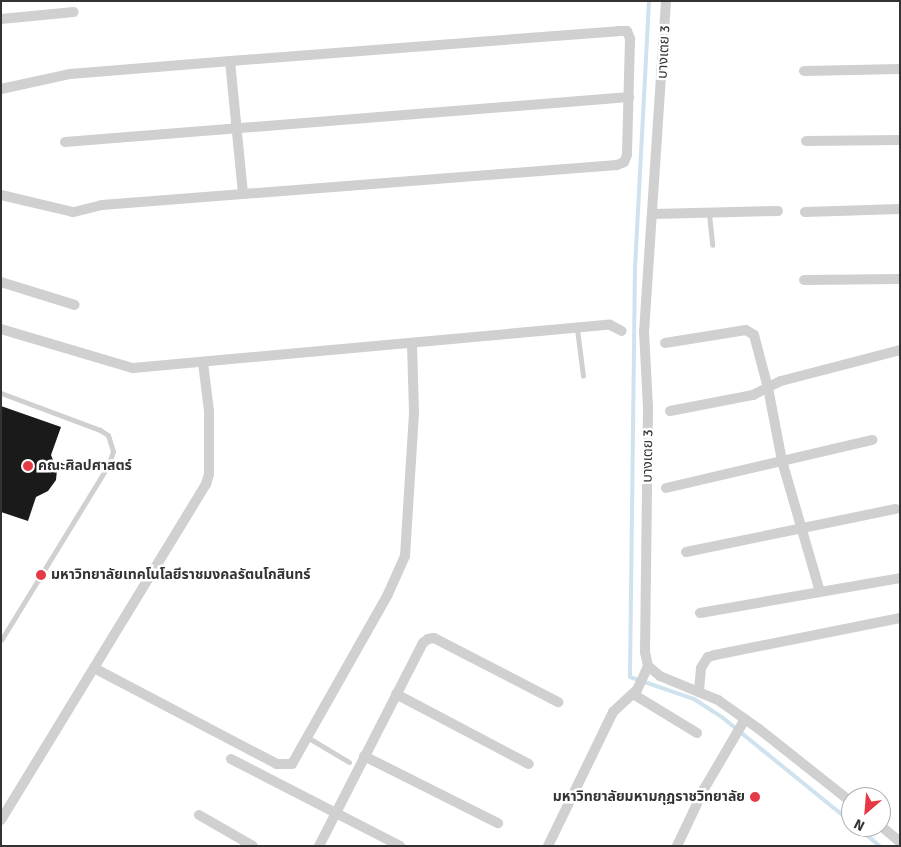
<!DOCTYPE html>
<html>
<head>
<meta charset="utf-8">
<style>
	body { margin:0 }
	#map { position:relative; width:901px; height:847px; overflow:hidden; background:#fff; font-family:Signika,"Noto Sans Thai",sans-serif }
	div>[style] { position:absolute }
	.stream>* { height:4px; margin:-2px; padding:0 2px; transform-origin:2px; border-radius:2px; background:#cfe2ee }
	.building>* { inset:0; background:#1a1a1a }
	.lane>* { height:5px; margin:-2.5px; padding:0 2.5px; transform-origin:2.5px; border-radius:2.5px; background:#d0d0d0 }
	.street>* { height:10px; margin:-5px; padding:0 5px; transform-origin:5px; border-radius:5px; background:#d0d0d0 }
	.dots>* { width:14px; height:14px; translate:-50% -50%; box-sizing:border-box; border:2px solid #fff; border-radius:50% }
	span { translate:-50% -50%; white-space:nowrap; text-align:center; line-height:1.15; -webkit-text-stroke:5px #fff; paint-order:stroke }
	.street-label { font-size:14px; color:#333 }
	.poi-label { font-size:14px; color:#333; font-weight:700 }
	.left { translate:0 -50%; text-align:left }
	.right { translate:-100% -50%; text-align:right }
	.frame { position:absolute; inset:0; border:2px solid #333; pointer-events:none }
	.north { position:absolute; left:841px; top:787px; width:50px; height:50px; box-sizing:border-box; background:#fff; border:1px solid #adadad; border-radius:50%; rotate:207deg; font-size:14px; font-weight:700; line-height:20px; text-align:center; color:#333 }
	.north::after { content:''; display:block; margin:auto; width:18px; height:22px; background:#e63946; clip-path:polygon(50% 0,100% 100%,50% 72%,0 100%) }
</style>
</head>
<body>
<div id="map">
	<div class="stream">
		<div style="left:649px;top:1px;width:265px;rotate:93deg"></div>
		<div style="left:635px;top:266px;width:411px;rotate:90.7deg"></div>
		<div style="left:630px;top:677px;width:68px;rotate:19deg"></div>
		<div style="left:694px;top:699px;width:35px;rotate:33deg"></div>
		<div style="left:723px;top:718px;width:165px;rotate:39.1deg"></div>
		<div style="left:857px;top:827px;width:30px;rotate:40deg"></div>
	</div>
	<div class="building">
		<div style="clip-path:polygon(1px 406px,61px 427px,51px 455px,57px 470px,56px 480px,48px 491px,36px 497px,28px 521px,1px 512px)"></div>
	</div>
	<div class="lane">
		<div style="left:709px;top:214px;width:31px;rotate:84deg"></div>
		<div style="left:577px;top:329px;width:47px;rotate:82.7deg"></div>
		<div style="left:1px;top:393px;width:106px;rotate:20.5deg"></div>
		<div style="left:100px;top:430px;width:9px;rotate:32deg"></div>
		<div style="left:108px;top:435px;width:17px;rotate:73deg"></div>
		<div style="left:113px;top:451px;width:14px;rotate:107deg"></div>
		<div style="left:109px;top:464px;width:206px;rotate:121.5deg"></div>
		<div style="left:307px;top:737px;width:49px;rotate:30.8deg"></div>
	</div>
	<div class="street">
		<div style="left:666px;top:1px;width:331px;rotate:93.8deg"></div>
		<div style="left:644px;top:331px;width:76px;rotate:87deg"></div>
		<div style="left:648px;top:407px;width:245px;rotate:90.7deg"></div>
		<div style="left:645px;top:652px;width:14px;rotate:78deg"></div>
		<div style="left:648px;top:666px;width:16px;rotate:40deg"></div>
		<div style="left:660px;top:676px;width:63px;rotate:22.5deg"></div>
		<div style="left:718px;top:700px;width:50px;rotate:35.3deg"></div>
		<div style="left:759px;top:729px;width:117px;rotate:38.4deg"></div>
		<div style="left:1px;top:19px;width:73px;rotate:-5.5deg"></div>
		<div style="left:230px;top:61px;width:133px;rotate:84.4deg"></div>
		<div style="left:804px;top:71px;width:96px;rotate:-1.2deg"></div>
		<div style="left:1px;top:89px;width:71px;rotate:-12.3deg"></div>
		<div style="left:70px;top:74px;width:161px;rotate:-4.6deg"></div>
		<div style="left:230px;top:61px;width:389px;rotate:-4.4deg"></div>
		<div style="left:618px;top:31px;width:9px"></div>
		<div style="left:627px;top:31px;width:9px;rotate:69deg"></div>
		<div style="left:630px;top:39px;width:116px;rotate:91.5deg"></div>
		<div style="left:627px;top:155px;width:8px;rotate:113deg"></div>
		<div style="left:624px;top:162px;width:8px;rotate:157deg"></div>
		<div style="left:617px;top:165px;width:517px;rotate:175.56deg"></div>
		<div style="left:102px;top:205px;width:30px;rotate:166deg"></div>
		<div style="left:73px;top:212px;width:74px;rotate:-166.7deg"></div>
		<div style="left:806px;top:141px;width:94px;rotate:-0.6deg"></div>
		<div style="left:65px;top:142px;width:566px;rotate:-4.56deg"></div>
		<div style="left:805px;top:212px;width:95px;rotate:-1.8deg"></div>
		<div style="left:653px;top:214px;width:125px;rotate:-1.4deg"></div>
		<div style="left:804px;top:280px;width:96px;rotate:-0.6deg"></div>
		<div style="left:1px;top:282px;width:77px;rotate:17.3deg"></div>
		<div style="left:1px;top:329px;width:138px;rotate:16.5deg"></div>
		<div style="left:133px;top:368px;width:479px;rotate:-5.2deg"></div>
		<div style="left:610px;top:325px;width:13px;rotate:27deg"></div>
		<div style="left:665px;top:343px;width:82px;rotate:-9.1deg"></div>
		<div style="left:746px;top:330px;width:9px;rotate:32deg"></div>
		<div style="left:754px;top:335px;width:55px;rotate:75.2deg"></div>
		<div style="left:768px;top:388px;width:74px;rotate:79.1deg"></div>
		<div style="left:782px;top:461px;width:136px;rotate:73.8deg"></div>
		<div style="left:670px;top:411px;width:85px;rotate:-10.9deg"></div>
		<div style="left:753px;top:395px;width:31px;rotate:-27deg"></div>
		<div style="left:781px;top:381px;width:123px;rotate:-14.6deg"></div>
		<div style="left:666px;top:488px;width:212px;rotate:-13.1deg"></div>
		<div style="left:686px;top:552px;width:214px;rotate:-11.6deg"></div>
		<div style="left:700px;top:613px;width:203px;rotate:-9.9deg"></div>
		<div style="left:94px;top:668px;width:207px;rotate:27.7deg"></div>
		<div style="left:277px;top:764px;width:15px"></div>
		<div style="left:292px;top:764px;width:195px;rotate:-60.5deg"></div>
		<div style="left:388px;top:594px;width:42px;rotate:-65.9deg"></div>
		<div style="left:405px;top:556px;width:144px;rotate:-86.4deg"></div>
		<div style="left:414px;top:412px;width:68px;rotate:-91.7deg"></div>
		<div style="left:699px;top:691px;width:23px;rotate:-85deg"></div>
		<div style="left:701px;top:668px;width:13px;rotate:-58deg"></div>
		<div style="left:708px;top:657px;width:7px;rotate:-16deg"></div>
		<div style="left:715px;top:655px;width:189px;rotate:-11.3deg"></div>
		<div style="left:396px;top:694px;width:150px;rotate:27.8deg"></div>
		<div style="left:633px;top:694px;width:75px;rotate:31.4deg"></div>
		<div style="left:364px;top:756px;width:150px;rotate:26.6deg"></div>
		<div style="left:231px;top:759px;width:190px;rotate:27.2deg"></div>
		<div style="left:199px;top:815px;width:62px;rotate:29.9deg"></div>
		<div style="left:1px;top:820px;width:394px;rotate:-58.6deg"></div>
		<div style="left:206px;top:484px;width:10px;rotate:-73deg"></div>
		<div style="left:209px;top:474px;width:63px;rotate:-90deg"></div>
		<div style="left:209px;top:411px;width:48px;rotate:-97.1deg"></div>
		<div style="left:881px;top:826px;width:25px;rotate:40deg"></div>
		<div style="left:319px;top:846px;width:228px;rotate:-62.9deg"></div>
		<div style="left:423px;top:643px;width:6px;rotate:-39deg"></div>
		<div style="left:428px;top:639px;width:6px;rotate:-9deg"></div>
		<div style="left:434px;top:638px;width:140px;rotate:27.3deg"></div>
		<div style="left:548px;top:846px;width:149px;rotate:-64.1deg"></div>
		<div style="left:613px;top:712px;width:33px;rotate:-43deg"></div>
		<div style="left:637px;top:690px;width:26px;rotate:-65deg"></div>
		<div style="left:677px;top:846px;width:63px;rotate:-64.7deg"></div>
		<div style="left:704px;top:789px;width:81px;rotate:-59.6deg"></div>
	</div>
	<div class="dots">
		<div style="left:28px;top:466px;background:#e63946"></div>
		<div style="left:41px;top:575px;background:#e63946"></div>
		<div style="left:755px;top:797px;background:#e63946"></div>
	</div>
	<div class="street-label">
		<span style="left:664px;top:52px;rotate:-87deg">บางเตย 3</span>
		<span style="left:648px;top:456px;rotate:-89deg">บางเตย 3</span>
	</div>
	<div class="poi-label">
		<span class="left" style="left:38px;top:466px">คณะศิลปศาสตร์</span>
		<span class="left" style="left:51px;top:575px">มหาวิทยาลัยเทคโนโลยีราชมงคลรัตนโกสินทร์</span>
		<span class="right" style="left:745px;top:797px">มหาวิทยาลัยมหามกุฏราชวิทยาลัย</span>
	</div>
	<div class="frame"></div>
	<div class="north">N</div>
</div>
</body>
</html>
